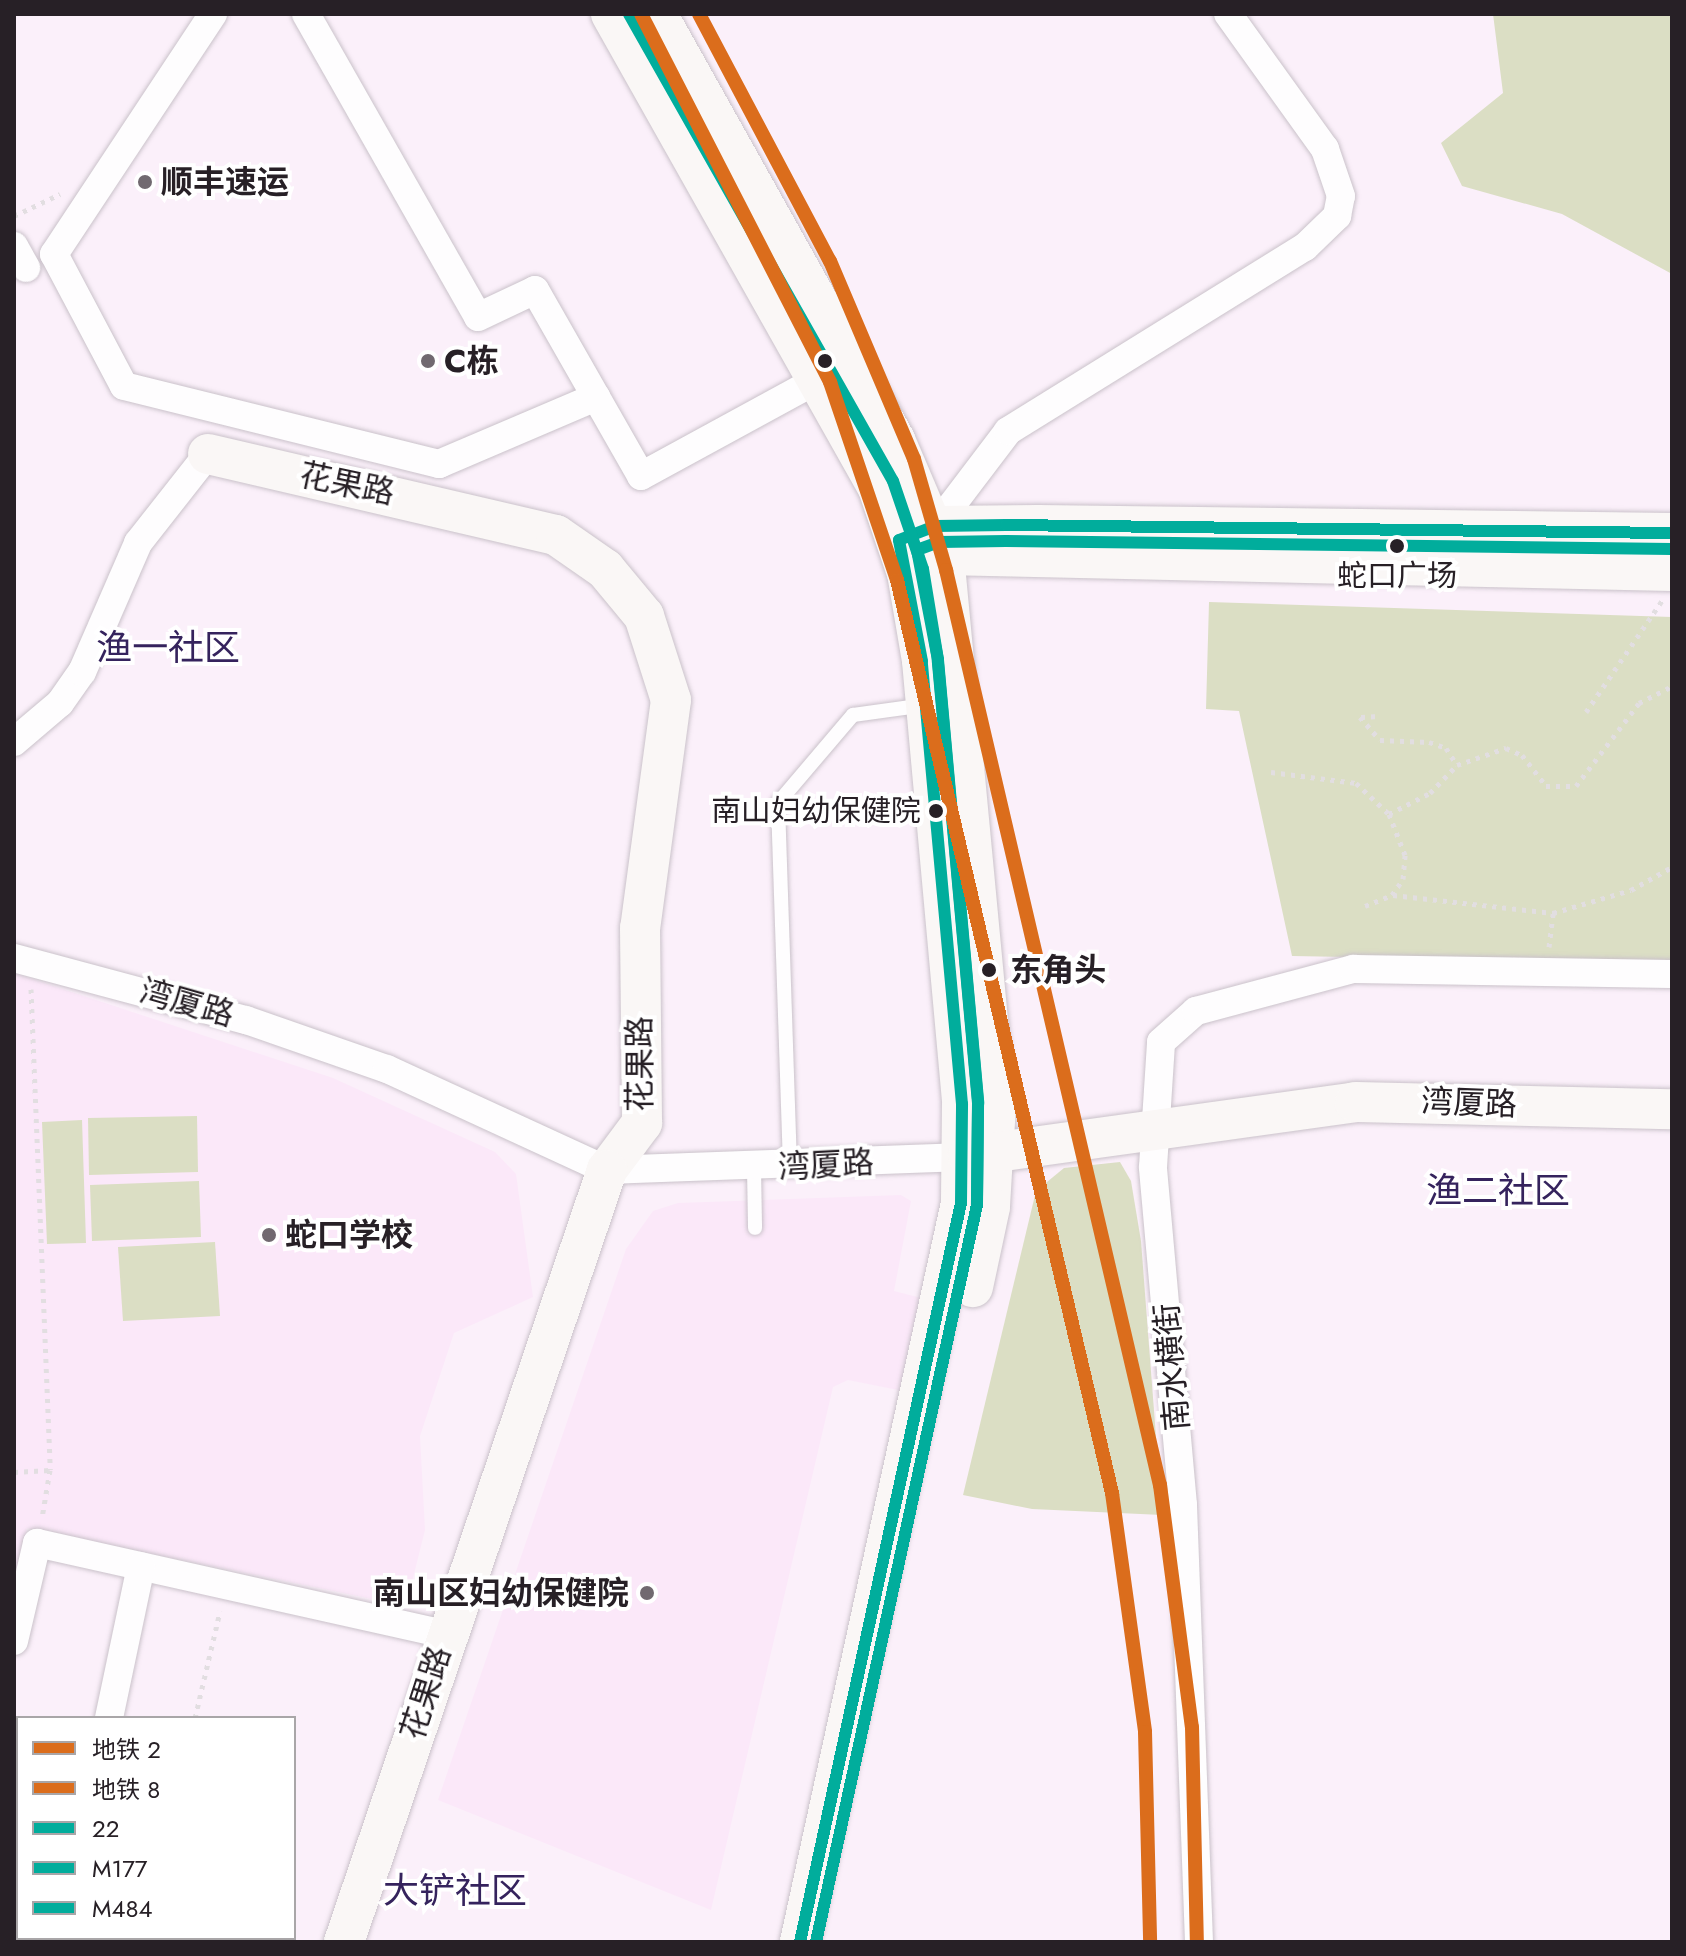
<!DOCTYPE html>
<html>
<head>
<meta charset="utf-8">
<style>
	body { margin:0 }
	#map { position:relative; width:1686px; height:1956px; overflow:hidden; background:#fbf0fa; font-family:Jost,"Noto Sans SC",sans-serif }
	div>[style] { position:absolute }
	.built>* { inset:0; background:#fbe8f9 }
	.green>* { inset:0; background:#dbdec4 }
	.path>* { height:5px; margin-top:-2.5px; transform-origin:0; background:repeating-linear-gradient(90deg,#e2dee1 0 4px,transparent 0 10px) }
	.roads { filter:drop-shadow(0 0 2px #cac2ca) drop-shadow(0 0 2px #cac2ca) }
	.lane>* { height:14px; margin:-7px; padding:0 7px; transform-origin:7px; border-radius:7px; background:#fefdfe }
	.street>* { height:28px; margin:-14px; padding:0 14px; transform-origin:14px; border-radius:14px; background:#fefdfe }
	.secondary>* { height:40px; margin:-20px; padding:0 20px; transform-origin:20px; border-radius:20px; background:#faf7f6 }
	.bus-1>* { height:12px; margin:-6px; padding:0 6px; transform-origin:6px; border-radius:6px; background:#01ad9c }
	.bus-2>* { height:12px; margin:-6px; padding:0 6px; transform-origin:6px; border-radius:6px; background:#01ad9c }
	.bus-3>* { height:12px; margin:-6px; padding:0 6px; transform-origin:6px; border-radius:6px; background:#01ad9c }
	.metro-1>* { height:14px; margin:-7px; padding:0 7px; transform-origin:7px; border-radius:7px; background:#db6d1c }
	.metro-2>* { height:14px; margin:-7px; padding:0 7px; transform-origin:7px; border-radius:7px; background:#db6d1c }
	.dots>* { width:22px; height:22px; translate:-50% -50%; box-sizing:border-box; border:4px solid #fff; border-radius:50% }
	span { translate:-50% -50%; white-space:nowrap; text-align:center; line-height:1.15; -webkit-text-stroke:8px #fff; paint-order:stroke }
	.bus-label { font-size:30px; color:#272026 }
	.right { translate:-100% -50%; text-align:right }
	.poi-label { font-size:32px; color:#272026; font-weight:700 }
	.left { translate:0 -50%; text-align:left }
	.street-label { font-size:32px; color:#272026 }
	.stop-label { font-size:32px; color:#272026; font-weight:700 }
	.quarter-label { font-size:36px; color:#35235d }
	.frame { position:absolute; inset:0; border:16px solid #272026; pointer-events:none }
	.legend { position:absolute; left:16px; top:1716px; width:280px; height:224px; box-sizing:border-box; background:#fff; border:2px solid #a9a6a8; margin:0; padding:10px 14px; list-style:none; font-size:24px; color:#272026 }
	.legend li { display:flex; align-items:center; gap:16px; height:40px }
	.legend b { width:40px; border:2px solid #a9a6a8 }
</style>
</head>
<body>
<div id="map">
	<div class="built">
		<div style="clip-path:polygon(14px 973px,333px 1078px,495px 1152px,516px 1174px,533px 1297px,454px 1333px,420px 1436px,425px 1530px,406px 1606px,27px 1528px,14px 1579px)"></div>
		<div style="clip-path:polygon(901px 1195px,911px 1201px,894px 1291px,925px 1299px,903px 1391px,848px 1380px,833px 1387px,711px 1910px,438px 1800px,626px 1249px,653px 1211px,678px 1203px)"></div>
	</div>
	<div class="green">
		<div style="clip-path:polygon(1493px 14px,1672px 14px,1672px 274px,1562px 214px,1462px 186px,1441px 143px,1503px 93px)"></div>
		<div style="clip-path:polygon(1209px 602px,1672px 617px,1672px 963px,1292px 956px,1239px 711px,1206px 709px)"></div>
		<div style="clip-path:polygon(197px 1116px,198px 1172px,89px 1175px,88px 1118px)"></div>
		<div style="clip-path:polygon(82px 1120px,86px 1243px,47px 1244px,42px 1122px)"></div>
		<div style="clip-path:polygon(1120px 1162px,1131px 1181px,1141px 1241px,1162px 1515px,1032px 1509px,963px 1495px,1036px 1191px,1064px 1168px)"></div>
		<div style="clip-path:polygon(199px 1181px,201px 1237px,92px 1241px,90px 1185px)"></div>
		<div style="clip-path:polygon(215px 1242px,220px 1316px,123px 1321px,118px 1247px)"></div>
	</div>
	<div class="path">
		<div style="left:14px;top:216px;width:51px;rotate:-25.6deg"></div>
		<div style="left:1586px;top:712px;width:137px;rotate:-55.7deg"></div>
		<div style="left:1360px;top:717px;width:30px;rotate:49deg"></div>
		<div style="left:1380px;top:740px;width:49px;rotate:2.3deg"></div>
		<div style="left:1429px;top:742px;width:18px;rotate:19deg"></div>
		<div style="left:1446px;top:748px;width:20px;rotate:57deg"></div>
		<div style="left:1361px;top:717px;width:18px;rotate:-3deg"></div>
		<div style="left:1271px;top:772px;width:86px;rotate:7.4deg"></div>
		<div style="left:1356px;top:783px;width:45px;rotate:43.2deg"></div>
		<div style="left:1393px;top:895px;width:161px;rotate:6.4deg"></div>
		<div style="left:1365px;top:906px;width:29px;rotate:-22deg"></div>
		<div style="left:1392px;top:895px;width:19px;rotate:-55deg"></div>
		<div style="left:1403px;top:879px;width:24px;rotate:-85deg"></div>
		<div style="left:1405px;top:855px;width:44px;rotate:-111.3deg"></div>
		<div style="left:1389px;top:814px;width:46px;rotate:-27.1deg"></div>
		<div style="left:1430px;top:793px;width:39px;rotate:-46deg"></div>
		<div style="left:1457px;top:765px;width:52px;rotate:-19.1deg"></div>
		<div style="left:1506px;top:748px;width:17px;rotate:24deg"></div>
		<div style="left:1522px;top:755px;width:39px;rotate:52deg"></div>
		<div style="left:1546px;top:786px;width:30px"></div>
		<div style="left:1576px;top:786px;width:104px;rotate:-52.8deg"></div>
		<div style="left:1639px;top:703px;width:37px;rotate:-27deg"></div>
		<div style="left:1549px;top:947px;width:34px;rotate:-83deg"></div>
		<div style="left:1553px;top:913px;width:81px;rotate:-16.4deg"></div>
		<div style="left:1631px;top:890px;width:47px;rotate:-29.3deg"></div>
		<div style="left:31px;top:989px;width:481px;rotate:87.7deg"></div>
		<div style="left:50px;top:1470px;width:49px;rotate:99.5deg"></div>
		<div style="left:14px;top:1472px;width:36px;rotate:-3deg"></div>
		<div style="left:195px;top:1718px;width:110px;rotate:-76.8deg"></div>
	</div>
	<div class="roads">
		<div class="lane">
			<div style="left:790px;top:1166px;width:363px;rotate:-91.9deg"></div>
			<div style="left:778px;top:803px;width:116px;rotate:-49.6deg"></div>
			<div style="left:853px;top:715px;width:73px;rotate:-7.9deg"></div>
			<div style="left:754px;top:1168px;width:60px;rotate:89deg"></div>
		</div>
		<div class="street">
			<div style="left:213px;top:14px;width:288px;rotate:123.5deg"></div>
			<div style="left:54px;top:254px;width:149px;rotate:62.1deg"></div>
			<div style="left:124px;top:386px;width:325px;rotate:13.9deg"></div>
			<div style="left:439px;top:464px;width:171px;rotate:-23.1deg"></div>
			<div style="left:306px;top:14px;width:348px;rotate:60.4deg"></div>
			<div style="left:478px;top:317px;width:63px;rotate:-25.3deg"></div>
			<div style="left:535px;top:290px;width:214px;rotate:60.3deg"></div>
			<div style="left:641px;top:476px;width:200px;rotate:-28.6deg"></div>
			<div style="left:14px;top:246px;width:25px;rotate:61deg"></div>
			<div style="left:936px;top:526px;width:119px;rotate:-52.8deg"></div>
			<div style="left:1008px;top:431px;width:349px;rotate:-31.8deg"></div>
			<div style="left:1305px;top:247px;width:45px;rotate:-44.1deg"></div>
			<div style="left:1337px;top:216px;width:20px;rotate:-79deg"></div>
			<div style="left:1341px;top:196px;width:50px;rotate:-108.8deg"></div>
			<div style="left:1325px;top:149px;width:166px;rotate:-125.7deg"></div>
			<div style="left:14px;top:742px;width:60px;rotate:-40.3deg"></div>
			<div style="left:60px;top:703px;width:38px;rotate:-55deg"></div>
			<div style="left:82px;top:672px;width:141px;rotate:-66.5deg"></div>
			<div style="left:138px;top:543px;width:113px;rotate:-51.8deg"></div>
			<div style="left:14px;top:958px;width:240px;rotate:15deg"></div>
			<div style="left:246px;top:1020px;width:149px;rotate:19.2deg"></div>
			<div style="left:387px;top:1069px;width:242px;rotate:24.7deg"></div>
			<div style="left:607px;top:1170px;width:357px;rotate:-2.1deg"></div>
			<div style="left:14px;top:1641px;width:101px;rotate:-76.8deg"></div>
			<div style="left:37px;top:1543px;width:418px;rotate:12.6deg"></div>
			<div style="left:109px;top:1718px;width:155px;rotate:-78.1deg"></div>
			<div style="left:14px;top:1819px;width:5px;rotate:37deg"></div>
			<div style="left:218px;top:1938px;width:8px;rotate:30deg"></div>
			<div style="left:1199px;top:1942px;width:437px;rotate:-92.1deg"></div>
			<div style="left:1183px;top:1505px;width:339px;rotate:-95.1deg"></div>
			<div style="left:1153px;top:1167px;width:125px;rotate:-86.3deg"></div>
			<div style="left:1161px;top:1042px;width:47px;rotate:-41.5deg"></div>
			<div style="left:1196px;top:1011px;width:163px;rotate:-15deg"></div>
			<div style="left:1353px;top:969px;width:319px;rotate:0.9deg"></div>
		</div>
		<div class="secondary">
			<div style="left:611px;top:14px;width:544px;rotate:60.61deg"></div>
			<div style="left:878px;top:488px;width:90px;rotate:71.2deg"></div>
			<div style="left:907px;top:573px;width:89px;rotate:80.3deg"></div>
			<div style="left:922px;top:661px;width:445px;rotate:84.8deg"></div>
			<div style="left:962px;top:1104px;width:99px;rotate:90.6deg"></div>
			<div style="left:961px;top:1203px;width:756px;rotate:102.29deg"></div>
			<div style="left:657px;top:14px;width:488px;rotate:60.8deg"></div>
			<div style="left:895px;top:440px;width:125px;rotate:66.9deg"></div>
			<div style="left:944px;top:555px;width:552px;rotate:84.6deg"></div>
			<div style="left:996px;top:1105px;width:102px;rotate:93.4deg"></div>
			<div style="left:990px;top:1207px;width:82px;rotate:102deg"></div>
			<div style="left:208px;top:454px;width:357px;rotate:13.1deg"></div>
			<div style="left:556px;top:535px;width:60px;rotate:34.8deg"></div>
			<div style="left:605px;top:569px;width:61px;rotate:50.3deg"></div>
			<div style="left:644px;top:616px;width:88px;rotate:72.2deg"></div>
			<div style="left:671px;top:700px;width:230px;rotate:97.7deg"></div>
			<div style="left:640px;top:928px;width:195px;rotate:89.4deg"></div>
			<div style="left:642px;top:1123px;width:59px;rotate:126.7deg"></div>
			<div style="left:607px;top:1170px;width:816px;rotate:108.81deg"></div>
			<div style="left:914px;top:534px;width:23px;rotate:-20deg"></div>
			<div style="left:936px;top:526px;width:102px;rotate:-0.6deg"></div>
			<div style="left:1038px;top:525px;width:634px;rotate:0.72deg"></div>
			<div style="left:921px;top:547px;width:24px;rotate:19deg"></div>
			<div style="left:944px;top:555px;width:728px;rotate:1.26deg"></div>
			<div style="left:968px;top:1156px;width:391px;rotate:-7.9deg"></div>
			<div style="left:1355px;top:1102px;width:317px;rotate:1.3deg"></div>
		</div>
	</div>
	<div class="bus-1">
		<div style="left:800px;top:1942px;width:756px;rotate:-77.71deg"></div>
		<div style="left:961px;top:1203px;width:99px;rotate:-89.4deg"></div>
		<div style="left:962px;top:1104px;width:445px;rotate:-95.2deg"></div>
		<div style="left:922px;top:661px;width:123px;rotate:-100.8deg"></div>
		<div style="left:899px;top:540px;width:40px;rotate:-21deg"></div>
		<div style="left:936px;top:526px;width:70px;rotate:-0.8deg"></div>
		<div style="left:1006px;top:525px;width:666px;rotate:0.69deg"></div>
	</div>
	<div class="bus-2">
		<div style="left:816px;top:1942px;width:754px;rotate:-77.68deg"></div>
		<div style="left:977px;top:1205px;width:102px;rotate:-89.4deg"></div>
		<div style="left:978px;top:1103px;width:445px;rotate:-95.2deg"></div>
		<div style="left:938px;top:660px;width:112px;rotate:-100.8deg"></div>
		<div style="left:917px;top:550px;width:23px;rotate:-20deg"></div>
		<div style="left:939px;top:542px;width:67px;rotate:-0.9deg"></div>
		<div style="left:1006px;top:541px;width:666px;rotate:0.69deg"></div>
	</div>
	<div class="bus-3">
		<div style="left:629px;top:14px;width:536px;rotate:60.52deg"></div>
		<div style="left:893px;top:481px;width:93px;rotate:71.2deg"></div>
		<div style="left:923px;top:569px;width:92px;rotate:80.6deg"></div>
		<div style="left:938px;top:660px;width:445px;rotate:84.8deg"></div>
		<div style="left:978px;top:1103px;width:102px;rotate:90.6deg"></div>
		<div style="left:977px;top:1205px;width:754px;rotate:102.32deg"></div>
	</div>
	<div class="metro-1">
		<div style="left:641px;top:14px;width:414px;rotate:62.8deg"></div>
		<div style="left:830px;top:382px;width:209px;rotate:71.3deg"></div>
		<div style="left:897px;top:580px;width:938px;rotate:76.75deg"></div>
		<div style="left:1112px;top:1493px;width:241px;rotate:82.1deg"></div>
		<div style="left:1145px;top:1732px;width:210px;rotate:88.6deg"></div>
	</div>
	<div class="metro-2">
		<div style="left:699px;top:14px;width:280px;rotate:62.1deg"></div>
		<div style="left:830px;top:261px;width:215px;rotate:67deg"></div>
		<div style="left:914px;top:459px;width:116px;rotate:73.9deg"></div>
		<div style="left:946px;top:570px;width:940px;rotate:76.84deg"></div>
		<div style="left:1160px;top:1485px;width:244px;rotate:82.5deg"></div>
		<div style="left:1192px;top:1727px;width:215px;rotate:88.7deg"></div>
	</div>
	<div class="dots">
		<div style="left:145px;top:182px;background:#716970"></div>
		<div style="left:428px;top:361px;background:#716970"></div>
		<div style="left:825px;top:361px;background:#272026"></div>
		<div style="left:1397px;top:546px;background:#272026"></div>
		<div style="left:936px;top:811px;background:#272026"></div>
		<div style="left:989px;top:970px;background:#272026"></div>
		<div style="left:269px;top:1235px;background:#716970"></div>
		<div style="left:647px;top:1593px;background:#716970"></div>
	</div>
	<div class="bus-label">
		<span style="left:1397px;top:576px">蛇口广场</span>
		<span class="right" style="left:921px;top:811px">南山妇幼保健院</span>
	</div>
	<div class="poi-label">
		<span class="left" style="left:161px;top:182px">顺丰速运</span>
		<span class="left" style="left:444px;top:361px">C栋</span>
		<span class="left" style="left:285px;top:1235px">蛇口学校</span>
		<span class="right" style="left:629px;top:1593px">南山区妇幼保健院</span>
	</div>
	<div class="street-label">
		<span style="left:347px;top:484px;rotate:12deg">花果路</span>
		<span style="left:187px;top:1003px;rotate:16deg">湾厦路</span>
		<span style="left:640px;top:1064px;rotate:-90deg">花果路</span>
		<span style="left:1469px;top:1103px;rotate:2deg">湾厦路</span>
		<span style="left:826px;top:1165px;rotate:-3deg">湾厦路</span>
		<span style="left:1172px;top:1367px;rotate:-95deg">南水横街</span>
		<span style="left:426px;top:1693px;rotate:-72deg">花果路</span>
	</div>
	<div class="stop-label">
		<span class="left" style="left:1010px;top:970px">东角头</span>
	</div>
	<div class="quarter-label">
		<span style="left:168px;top:648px">渔一社区</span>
		<span style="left:1498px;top:1191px">渔二社区</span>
		<span style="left:455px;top:1891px">大铲社区</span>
	</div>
	<div class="frame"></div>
	<ul class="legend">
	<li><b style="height:10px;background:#db6d1c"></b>地铁 2</li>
	<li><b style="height:10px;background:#db6d1c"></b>地铁 8</li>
	<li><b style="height:10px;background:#01ad9c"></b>22</li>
	<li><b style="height:10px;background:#01ad9c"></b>M177</li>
	<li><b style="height:10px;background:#01ad9c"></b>M484</li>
	</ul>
</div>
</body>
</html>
